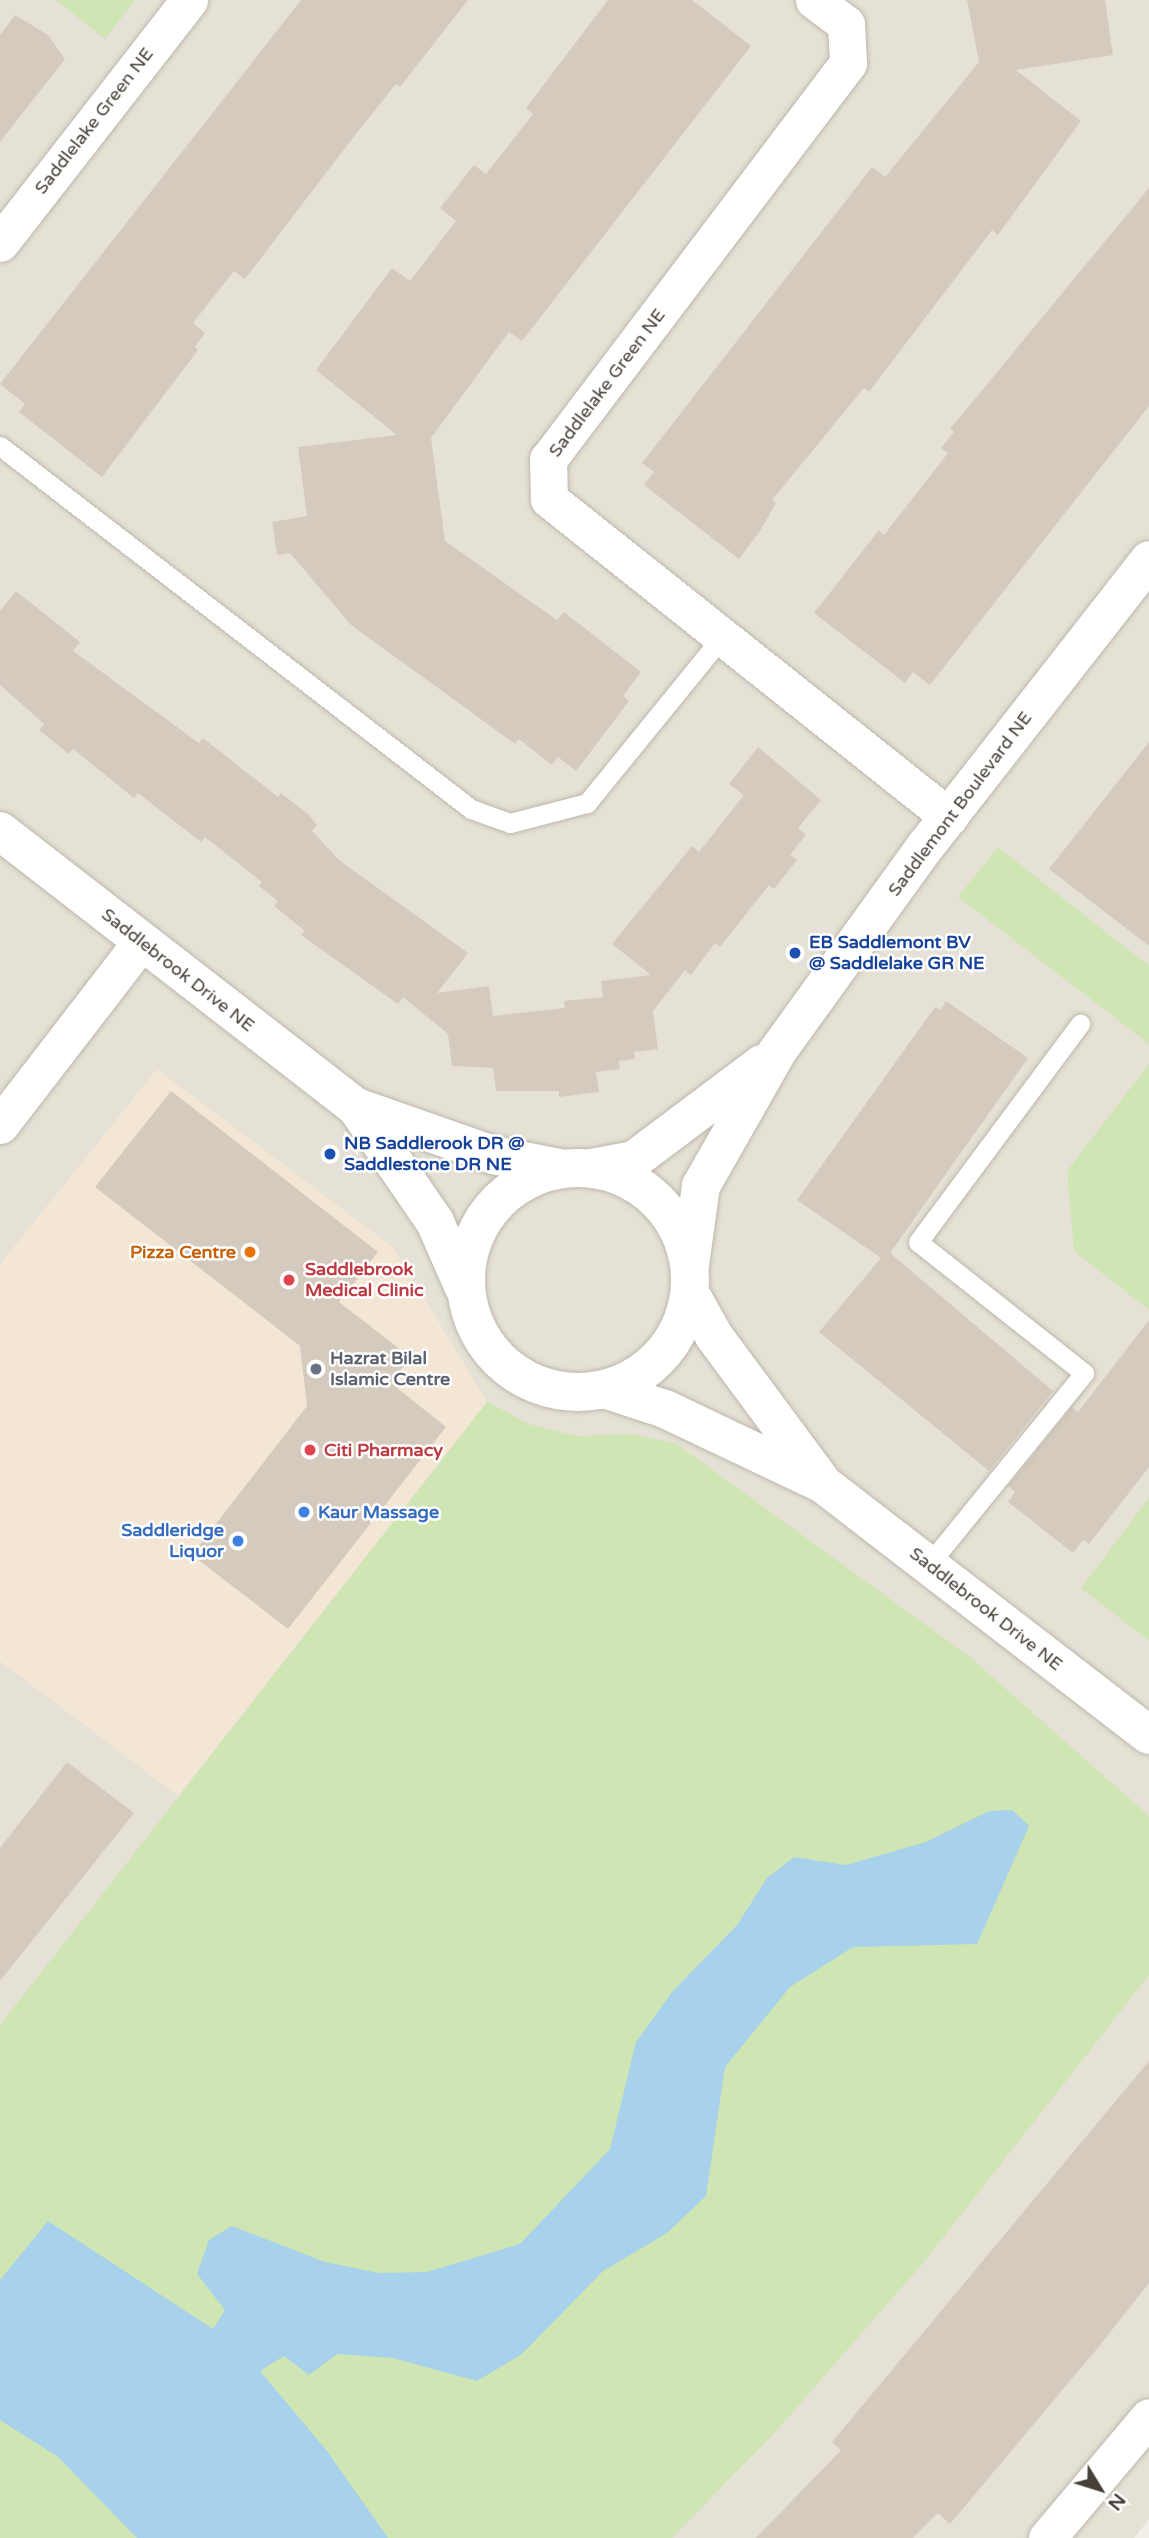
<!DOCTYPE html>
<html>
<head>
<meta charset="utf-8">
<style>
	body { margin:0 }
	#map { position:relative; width:1149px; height:2538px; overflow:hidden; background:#f3efe8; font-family:"Varela Round",sans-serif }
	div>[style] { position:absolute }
	.residential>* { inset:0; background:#e6e1d6 }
	.commercial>* { inset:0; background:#f3e6d4 }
	.green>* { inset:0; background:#cfe5b3 }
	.water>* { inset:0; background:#a8d1ec }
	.building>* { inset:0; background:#d4cbbe }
	.roads { filter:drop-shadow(0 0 2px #beb7ab) drop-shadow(0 0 2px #beb7ab) }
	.service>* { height:19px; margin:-9.5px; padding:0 9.5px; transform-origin:9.5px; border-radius:9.5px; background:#fff }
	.minor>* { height:37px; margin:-18.5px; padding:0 18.5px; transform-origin:18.5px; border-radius:18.5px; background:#fff }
	.tertiary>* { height:38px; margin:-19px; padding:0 19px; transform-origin:19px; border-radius:19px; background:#fff }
	.tertiary>.ring { margin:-19px; padding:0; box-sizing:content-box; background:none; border:38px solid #fff; border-radius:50% }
	.dots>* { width:19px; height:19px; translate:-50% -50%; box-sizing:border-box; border:4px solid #fff; border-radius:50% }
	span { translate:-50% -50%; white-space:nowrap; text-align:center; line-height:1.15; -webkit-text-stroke:5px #fff; paint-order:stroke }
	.street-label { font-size:18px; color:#464037 }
	.transit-label { font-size:18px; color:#164399; font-weight:700 }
	.left { translate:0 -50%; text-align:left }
	.food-label { font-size:18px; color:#c56008; font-weight:700 }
	.right { translate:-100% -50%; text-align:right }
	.health-label { font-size:18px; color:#be3a42; font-weight:700 }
	.worship-label { font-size:18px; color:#5b616d; font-weight:700 }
	.shop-label { font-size:18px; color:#366cbe; font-weight:700 }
	.north { position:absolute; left:1065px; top:2454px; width:70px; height:70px; -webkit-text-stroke:5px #fff; paint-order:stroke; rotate:128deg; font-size:19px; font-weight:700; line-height:28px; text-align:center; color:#464037 }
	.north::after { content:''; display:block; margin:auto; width:24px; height:32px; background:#464037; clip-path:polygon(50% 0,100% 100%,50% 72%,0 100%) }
</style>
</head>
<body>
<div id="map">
	<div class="residential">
		<div style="clip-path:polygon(0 0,1149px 0,1149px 2519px,1134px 2538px,0 2538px)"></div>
	</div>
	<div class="commercial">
		<div style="clip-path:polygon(157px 1069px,394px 1248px,487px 1402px,178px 1796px,0 1661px,0 1264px)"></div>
	</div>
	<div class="green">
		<div style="clip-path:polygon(56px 0,135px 0,105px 39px)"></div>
		<div style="clip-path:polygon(998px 847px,1149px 966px,1149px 1044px,958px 897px)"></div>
		<div style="clip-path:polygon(1149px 1064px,1149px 1310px,1074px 1251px,1067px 1171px)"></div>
		<div style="clip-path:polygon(487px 1402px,529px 1424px,576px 1436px,632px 1434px,677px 1444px,970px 1657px,1149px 1816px,1149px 1975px,924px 2262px,778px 2429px,672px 2538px,0 2538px,0 2025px)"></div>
		<div style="clip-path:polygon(1149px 1498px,1149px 1641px,1081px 1588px)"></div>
	</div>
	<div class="water">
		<div style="clip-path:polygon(1012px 1810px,1029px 1826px,977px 1944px,853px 1947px,790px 1987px,725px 2067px,706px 2196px,667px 2233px,603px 2271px,522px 2354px,477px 2381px,393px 2358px,337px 2354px,309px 2375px,284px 2356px,260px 2371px,327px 2451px,388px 2538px,137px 2538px,57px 2456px,0 2420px,0 2280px,48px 2221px,213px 2329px,225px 2310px,197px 2274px,209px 2240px,232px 2226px,325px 2262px,379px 2273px,427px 2272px,520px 2244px,610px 2149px,636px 2042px,673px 1991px,737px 1925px,767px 1878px,794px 1857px,846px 1865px,926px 1842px,989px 1811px)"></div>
	</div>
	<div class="building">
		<div style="clip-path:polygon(301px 0,468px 0,400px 87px,396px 84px,359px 130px,245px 279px,234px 271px,193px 323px,205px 333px,195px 347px,198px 350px,102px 477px,19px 412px,25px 404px,0 384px)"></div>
		<div style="clip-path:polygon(608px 0,692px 0,751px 46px,522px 341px,509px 332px,431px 438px,445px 541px,557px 620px,564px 612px,641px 672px,623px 696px,629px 701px,576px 771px,558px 757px,552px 765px,519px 739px,515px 744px,351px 625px,290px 553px,277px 555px,272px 522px,307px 516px,298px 447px,397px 435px,316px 370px,392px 268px,410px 281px,456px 221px,440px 208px,474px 165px,486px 174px,533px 114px,526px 108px)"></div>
		<div style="clip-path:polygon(967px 0,1105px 0,1113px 55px,1016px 70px,1081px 121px,998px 235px,992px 230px,869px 392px,864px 388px,772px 500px,776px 503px,760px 531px,739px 559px,644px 485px,654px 472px,642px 463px,872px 167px,885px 177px,979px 62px)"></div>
		<div style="clip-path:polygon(15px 15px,48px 35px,65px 59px,0 142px,0 35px)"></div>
		<div style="clip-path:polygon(1149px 188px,1149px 406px,930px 685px,913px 672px,905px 683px,814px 613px,879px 530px,884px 535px,948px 453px,941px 448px,954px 432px,950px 429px)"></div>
		<div style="clip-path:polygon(16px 591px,80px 642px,73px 651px,199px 743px,203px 738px,278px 797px,281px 793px,308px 814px,317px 825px,312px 831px,339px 860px,468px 953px,437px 993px,489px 986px,493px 1016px,565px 1008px,564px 1001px,603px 997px,601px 981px,651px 975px,612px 944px,692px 846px,699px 852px,744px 795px,729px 784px,758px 747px,821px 800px,798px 828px,806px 835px,790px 855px,797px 860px,774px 889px,769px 885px,720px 947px,715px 943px,691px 975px,685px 970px,653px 1011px,658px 1049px,634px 1052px,635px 1059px,619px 1061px,620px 1069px,596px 1072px,599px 1092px,559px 1097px,559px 1091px,496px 1091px,493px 1068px,452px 1066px,448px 1034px,403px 997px,398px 1004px,301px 935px,305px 931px,274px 906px,278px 901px,259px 886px,262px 882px,205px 837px,201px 842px,138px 793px,134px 798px,73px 749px,69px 754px,39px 730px,44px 724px,0 685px,0 611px)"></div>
		<div style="clip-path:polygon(1149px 742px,1149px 946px,1049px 869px)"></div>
		<div style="clip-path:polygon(946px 1001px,1028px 1058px,890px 1253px,1053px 1391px,989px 1471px,819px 1332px,881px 1258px,797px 1200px,935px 1007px,940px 1010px)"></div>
		<div style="clip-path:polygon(171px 1091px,378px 1252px,339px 1302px,410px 1357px,391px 1383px,446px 1427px,288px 1629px,192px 1555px,307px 1406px,300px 1346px,95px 1187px)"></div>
		<div style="clip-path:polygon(1149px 1320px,1149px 1467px,1089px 1544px,1083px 1540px,1073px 1553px,1008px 1502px,1015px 1492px,1008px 1486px,1072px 1407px,1078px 1412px)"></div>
		<div style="clip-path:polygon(67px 1762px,134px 1813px,0 1981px,0 1848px)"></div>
		<div style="clip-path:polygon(1149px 2061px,1149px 2283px,1101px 2344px,950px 2524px,938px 2513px,913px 2538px,756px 2538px,841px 2450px,832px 2442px)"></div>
	</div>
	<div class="roads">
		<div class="service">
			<div style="left:0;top:446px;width:595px;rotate:37.62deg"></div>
			<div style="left:471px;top:809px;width:41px;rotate:19.7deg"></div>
			<div style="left:510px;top:823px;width:80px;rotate:-14.6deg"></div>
			<div style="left:587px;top:803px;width:214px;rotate:-50.9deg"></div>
			<div style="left:929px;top:1564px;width:246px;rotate:-50.9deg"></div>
			<div style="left:1084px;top:1373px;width:211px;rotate:-141.7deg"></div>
			<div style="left:918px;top:1242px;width:272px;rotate:-53.4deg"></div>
		</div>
		<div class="minor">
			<div style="left:814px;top:0;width:40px;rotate:37deg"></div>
			<div style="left:846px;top:24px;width:39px;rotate:87deg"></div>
			<div style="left:848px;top:63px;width:497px;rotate:127.1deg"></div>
			<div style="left:548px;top:459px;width:40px;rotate:88.6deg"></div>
			<div style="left:549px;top:499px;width:511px;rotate:38.48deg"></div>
			<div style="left:0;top:243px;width:308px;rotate:-52.1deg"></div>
			<div style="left:0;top:1125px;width:231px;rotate:-52.4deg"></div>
			<div style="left:1047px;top:2538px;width:158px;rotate:-49.9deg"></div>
		</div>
		<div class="tertiary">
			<div style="left:0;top:831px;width:450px;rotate:37.8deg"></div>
			<div style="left:356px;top:1107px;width:145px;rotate:19.3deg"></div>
			<div style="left:493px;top:1155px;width:67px;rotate:11.1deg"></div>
			<div style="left:356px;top:1107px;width:140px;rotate:55.5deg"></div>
			<div style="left:435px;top:1222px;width:72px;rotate:66.3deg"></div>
			<div class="ring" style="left:466px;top:1168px;width:186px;height:186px"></div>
			<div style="left:592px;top:1168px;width:43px;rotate:-10.8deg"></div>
			<div style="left:634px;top:1160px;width:160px;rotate:-36.9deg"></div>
			<div style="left:690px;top:1265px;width:80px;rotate:-82.1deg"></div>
			<div style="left:701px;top:1186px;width:154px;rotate:-60.4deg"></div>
			<div style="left:777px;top:1052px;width:253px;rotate:-54.2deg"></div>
			<div style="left:925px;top:847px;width:364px;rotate:-52deg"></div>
			<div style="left:690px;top:1293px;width:49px;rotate:60.8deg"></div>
			<div style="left:714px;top:1336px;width:178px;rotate:53.5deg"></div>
			<div style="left:607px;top:1390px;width:61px;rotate:18.1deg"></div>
			<div style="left:665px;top:1409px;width:175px;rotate:25.4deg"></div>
			<div style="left:823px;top:1484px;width:411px;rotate:37.6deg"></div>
		</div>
	</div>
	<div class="dots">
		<div style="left:795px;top:953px;background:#1a4fb4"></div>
		<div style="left:330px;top:1154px;background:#1a4fb4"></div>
		<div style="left:250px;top:1252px;background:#e8710a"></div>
		<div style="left:289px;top:1280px;background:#e0444e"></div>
		<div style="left:316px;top:1369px;background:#6b7280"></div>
		<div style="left:310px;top:1450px;background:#e0444e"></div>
		<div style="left:304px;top:1512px;background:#3f7fe0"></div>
		<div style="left:238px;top:1541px;background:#3f7fe0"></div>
	</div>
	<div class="street-label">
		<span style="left:94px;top:121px;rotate:-52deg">Saddlelake Green NE</span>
		<span style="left:607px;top:383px;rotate:-53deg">Saddlelake Green NE</span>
		<span style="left:960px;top:804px;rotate:-53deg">Saddlemont Boulevard NE</span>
		<span style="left:178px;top:970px;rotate:38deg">Saddlebrook Drive NE</span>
		<span style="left:986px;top:1609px;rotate:38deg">Saddlebrook Drive NE</span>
	</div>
	<div class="transit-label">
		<span class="left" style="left:809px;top:953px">EB Saddlemont BV<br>@ Saddlelake GR NE</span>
		<span class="left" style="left:344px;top:1154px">NB Saddlerook DR @<br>Saddlestone DR NE</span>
	</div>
	<div class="food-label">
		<span class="right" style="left:236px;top:1252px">Pizza Centre</span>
	</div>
	<div class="health-label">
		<span class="left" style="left:305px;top:1280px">Saddlebrook<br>Medical Clinic</span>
		<span class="left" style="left:324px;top:1450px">Citi Pharmacy</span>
	</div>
	<div class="worship-label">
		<span class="left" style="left:330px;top:1369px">Hazrat Bilal<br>Islamic Centre</span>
	</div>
	<div class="shop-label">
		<span class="left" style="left:318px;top:1512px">Kaur Massage</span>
		<span class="right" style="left:224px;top:1541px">Saddleridge<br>Liquor</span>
	</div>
	<div class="north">N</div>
</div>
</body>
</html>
